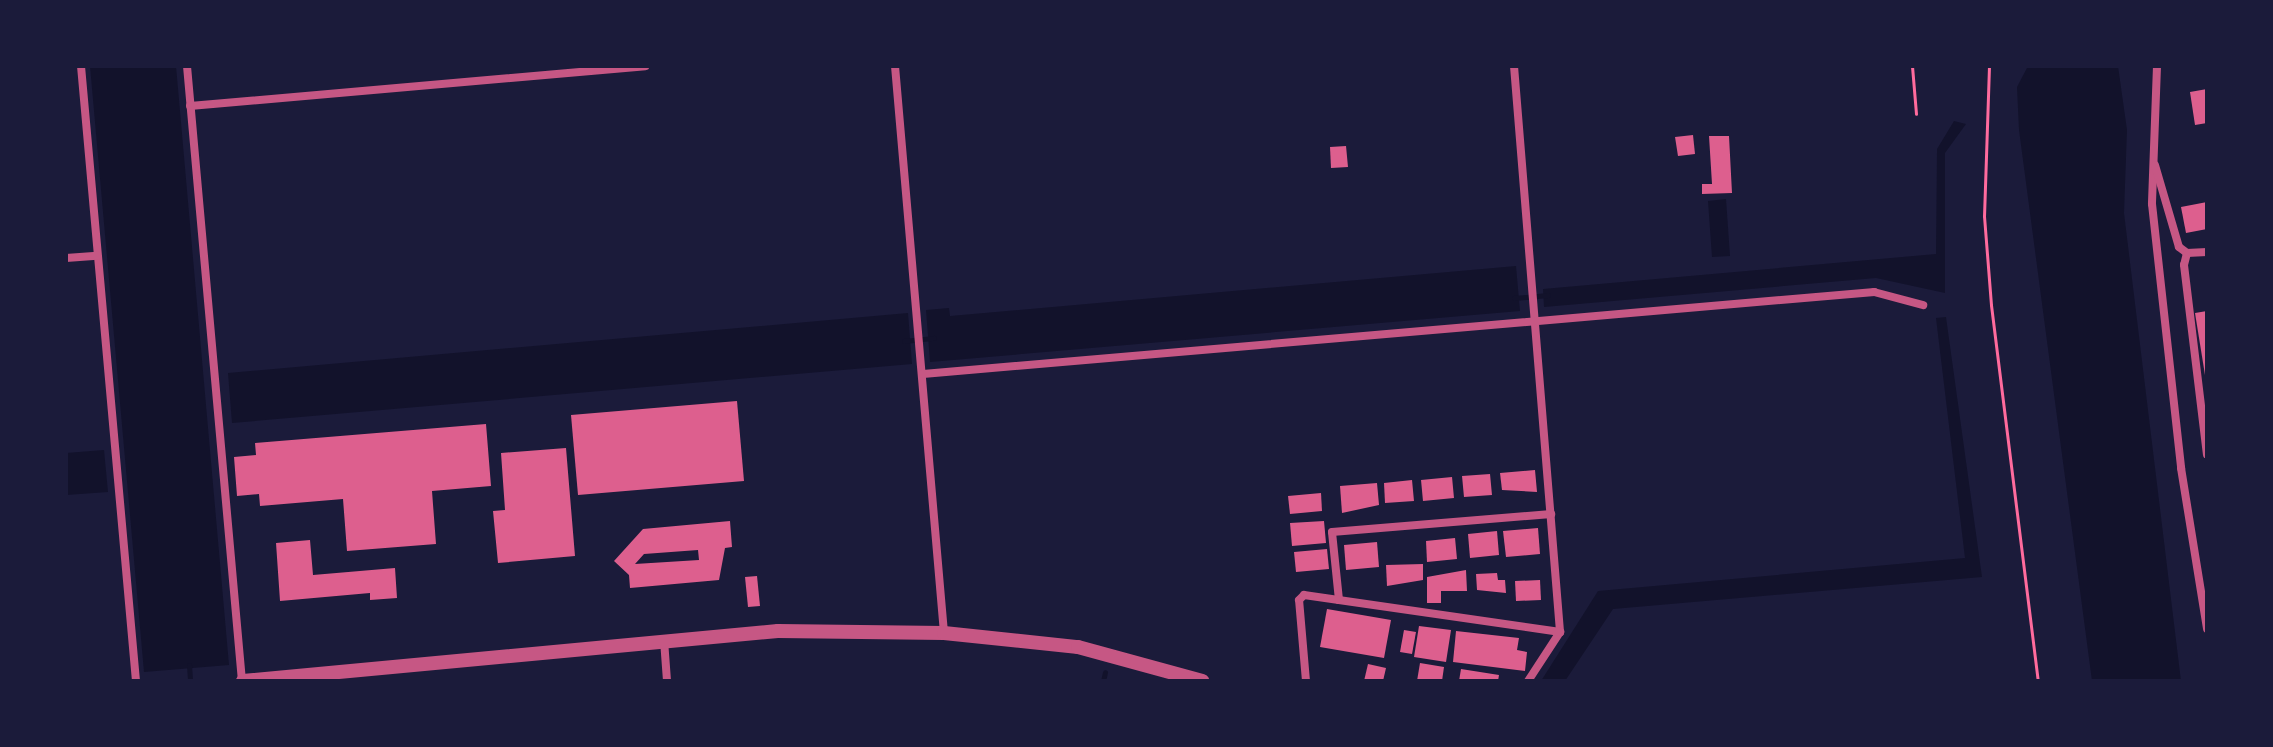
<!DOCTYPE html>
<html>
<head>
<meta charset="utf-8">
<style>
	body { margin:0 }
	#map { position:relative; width:2273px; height:747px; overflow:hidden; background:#1b1b3a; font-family:"Archivo Narrow",sans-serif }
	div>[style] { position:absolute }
	.water>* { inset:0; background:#12122b }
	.stream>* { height:5px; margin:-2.5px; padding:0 2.5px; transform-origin:2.5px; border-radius:2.5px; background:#12122b }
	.building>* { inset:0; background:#dd5f8e }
	.path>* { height:3px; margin:-1.5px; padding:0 1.5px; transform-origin:1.5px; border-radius:1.5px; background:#ff6b9d }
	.minor>* { height:8px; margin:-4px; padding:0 4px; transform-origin:4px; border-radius:4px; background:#c65784 }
	.tertiary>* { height:14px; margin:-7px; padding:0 7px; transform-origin:7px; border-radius:7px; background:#c65784 }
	span { translate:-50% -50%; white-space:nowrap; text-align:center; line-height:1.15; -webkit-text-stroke:6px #1b1b3a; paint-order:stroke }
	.frame { position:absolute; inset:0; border:68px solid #1b1b3a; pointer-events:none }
</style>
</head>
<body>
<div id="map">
	<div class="water">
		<div style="clip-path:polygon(90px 66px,176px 66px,229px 665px,144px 672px)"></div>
		<div style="clip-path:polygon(2028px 66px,2118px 66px,2127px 130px,2124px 213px,2181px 681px,2092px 681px,2019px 130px,2017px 87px)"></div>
		<div style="clip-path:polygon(1954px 121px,1966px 124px,1945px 153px,1945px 293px,1876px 278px,1544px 307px,1543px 289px,1936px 254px,1937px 149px)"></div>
		<div style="clip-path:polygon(1726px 199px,1730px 256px,1712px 257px,1708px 201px)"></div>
		<div style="clip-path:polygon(1516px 266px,1520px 311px,930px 362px,926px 310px,949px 308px,950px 316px)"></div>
		<div style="clip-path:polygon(908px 313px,912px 364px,232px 423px,228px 373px)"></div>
		<div style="clip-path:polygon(1946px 317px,1982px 577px,1613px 609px,1565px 681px,1541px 681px,1598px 591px,1965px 558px,1936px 318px)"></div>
		<div style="clip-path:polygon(104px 450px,108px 492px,66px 495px,66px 453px)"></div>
	</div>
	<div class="stream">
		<div style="left:1514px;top:298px;width:34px;rotate:-5deg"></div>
		<div style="left:904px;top:341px;width:30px;rotate:-6deg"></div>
		<div style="left:189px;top:665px;width:16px;rotate:86deg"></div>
		<div style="left:1103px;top:681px;width:9px;rotate:-77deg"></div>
	</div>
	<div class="building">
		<div style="clip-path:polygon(2207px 89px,2207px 123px,2195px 125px,2190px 92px)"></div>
		<div style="clip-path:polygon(1693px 135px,1695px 154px,1678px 156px,1675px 137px)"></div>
		<div style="clip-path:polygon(1709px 136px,1729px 136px,1732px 193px,1702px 194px,1702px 184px,1712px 184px)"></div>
		<div style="clip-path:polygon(1346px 146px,1348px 167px,1331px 168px,1330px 147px)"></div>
		<div style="clip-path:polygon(2207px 202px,2207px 229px,2186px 233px,2181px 207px)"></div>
		<div style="clip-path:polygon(2207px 311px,2207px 375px,2205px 375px,2195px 313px)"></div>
		<div style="clip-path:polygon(737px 401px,744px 481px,578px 495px,571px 415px)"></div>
		<div style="clip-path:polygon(486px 424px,491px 486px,432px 491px,436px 544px,347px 551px,343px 499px,260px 506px,259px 494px,237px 496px,234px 457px,256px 455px,255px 443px)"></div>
		<div style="clip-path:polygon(566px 448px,575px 556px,498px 563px,493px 511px,505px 510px,501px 453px)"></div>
		<div style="clip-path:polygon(1535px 470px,1537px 492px,1502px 490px,1500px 473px)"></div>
		<div style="clip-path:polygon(1490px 474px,1492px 495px,1464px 497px,1462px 476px)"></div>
		<div style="clip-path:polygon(1452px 477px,1454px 498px,1423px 501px,1421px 480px)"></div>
		<div style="clip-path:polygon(1412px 480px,1414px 501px,1385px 503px,1384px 483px)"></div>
		<div style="clip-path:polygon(1377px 483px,1379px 505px,1342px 513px,1340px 486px)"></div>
		<div style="clip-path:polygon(1321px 493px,1322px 511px,1290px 514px,1288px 496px)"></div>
		<div style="clip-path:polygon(evenodd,730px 521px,732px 547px,725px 548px,719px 580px,630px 588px,629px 575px,614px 561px,643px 529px,730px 521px,698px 550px,699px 560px,635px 564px,644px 554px,698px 550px)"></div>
		<div style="clip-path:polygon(1324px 521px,1326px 543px,1292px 546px,1290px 523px)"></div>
		<div style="clip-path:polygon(1538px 528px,1540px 554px,1506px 557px,1503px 531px)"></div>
		<div style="clip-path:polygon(1497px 531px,1499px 555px,1470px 558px,1468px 534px)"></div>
		<div style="clip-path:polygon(1455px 538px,1457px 559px,1427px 562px,1426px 541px)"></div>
		<div style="clip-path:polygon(310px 540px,313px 575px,395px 568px,397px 598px,370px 600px,370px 593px,280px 601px,276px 543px)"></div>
		<div style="clip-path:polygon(1377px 542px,1379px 567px,1346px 570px,1344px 545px)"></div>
		<div style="clip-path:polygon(1327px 549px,1329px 569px,1296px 572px,1294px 552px)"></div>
		<div style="clip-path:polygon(1423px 564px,1423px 580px,1387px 586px,1386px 565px)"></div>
		<div style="clip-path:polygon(1466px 570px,1467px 591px,1441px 591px,1441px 603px,1427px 603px,1427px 577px)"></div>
		<div style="clip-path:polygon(1497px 573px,1498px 580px,1505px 580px,1506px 593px,1477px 590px,1476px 574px)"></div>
		<div style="clip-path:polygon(757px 576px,760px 606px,748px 607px,745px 577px)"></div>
		<div style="clip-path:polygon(1540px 580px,1541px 600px,1516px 601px,1515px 581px)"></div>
		<div style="clip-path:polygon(1327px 609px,1391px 620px,1384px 658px,1320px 647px)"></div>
		<div style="clip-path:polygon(1419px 626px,1451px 630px,1446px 662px,1414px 657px)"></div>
		<div style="clip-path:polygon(1404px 630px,1416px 632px,1412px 654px,1400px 652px)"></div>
		<div style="clip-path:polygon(1456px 631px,1519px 638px,1517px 650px,1527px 652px,1525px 671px,1453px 662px)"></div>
		<div style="clip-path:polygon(1420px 663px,1444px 667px,1442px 681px,1417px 681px)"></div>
		<div style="clip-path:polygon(1368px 664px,1386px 668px,1383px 681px,1364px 681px)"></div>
		<div style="clip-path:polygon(1461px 669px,1499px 675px,1498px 681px,1459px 681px)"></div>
	</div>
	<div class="path">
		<div style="left:1912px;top:66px;width:48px;rotate:85.2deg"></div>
		<div style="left:1989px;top:66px;width:150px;rotate:91.9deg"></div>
		<div style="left:1984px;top:216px;width:89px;rotate:85.5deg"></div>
		<div style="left:1991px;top:305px;width:379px;rotate:82.9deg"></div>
	</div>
	<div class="minor">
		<div style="left:81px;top:66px;width:617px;rotate:84.89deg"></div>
		<div style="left:187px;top:66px;width:617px;rotate:84.89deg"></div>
		<div style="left:895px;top:66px;width:569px;rotate:85.06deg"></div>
		<div style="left:1514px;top:66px;width:568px;rotate:85.35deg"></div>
		<div style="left:1560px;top:632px;width:59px;rotate:123.1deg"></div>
		<div style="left:2157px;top:66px;width:138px;rotate:92.1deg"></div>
		<div style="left:2152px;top:204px;width:266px;rotate:83.7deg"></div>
		<div style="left:2181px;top:468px;width:163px;rotate:80.8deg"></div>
		<div style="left:190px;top:106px;width:457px;rotate:-5deg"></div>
		<div style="left:2155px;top:165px;width:85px;rotate:73.7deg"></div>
		<div style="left:2179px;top:247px;width:10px;rotate:37deg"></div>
		<div style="left:2187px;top:253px;width:20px;rotate:-3deg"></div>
		<div style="left:2187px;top:253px;width:12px;rotate:104deg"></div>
		<div style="left:2184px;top:265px;width:191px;rotate:83.1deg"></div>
		<div style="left:66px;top:258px;width:31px;rotate:-4deg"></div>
		<div style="left:923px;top:374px;width:955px;rotate:-4.93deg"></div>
		<div style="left:1874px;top:292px;width:51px;rotate:14.9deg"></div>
		<div style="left:1339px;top:600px;width:68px;rotate:-95.9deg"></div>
		<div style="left:1332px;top:532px;width:220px;rotate:-4.7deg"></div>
		<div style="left:664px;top:640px;width:41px;rotate:85.8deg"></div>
		<div style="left:1306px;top:681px;width:81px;rotate:-94.9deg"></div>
		<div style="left:1299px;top:600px;width:7px;rotate:-45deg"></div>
		<div style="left:1304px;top:595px;width:259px;rotate:8.2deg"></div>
	</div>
	<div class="tertiary">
		<div style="left:243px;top:681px;width:537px;rotate:-5.34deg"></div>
		<div style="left:778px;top:631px;width:166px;rotate:0.7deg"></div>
		<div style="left:944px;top:633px;width:135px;rotate:6deg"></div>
		<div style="left:1078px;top:647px;width:129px;rotate:15.3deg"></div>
	</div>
	<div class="frame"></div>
</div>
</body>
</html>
